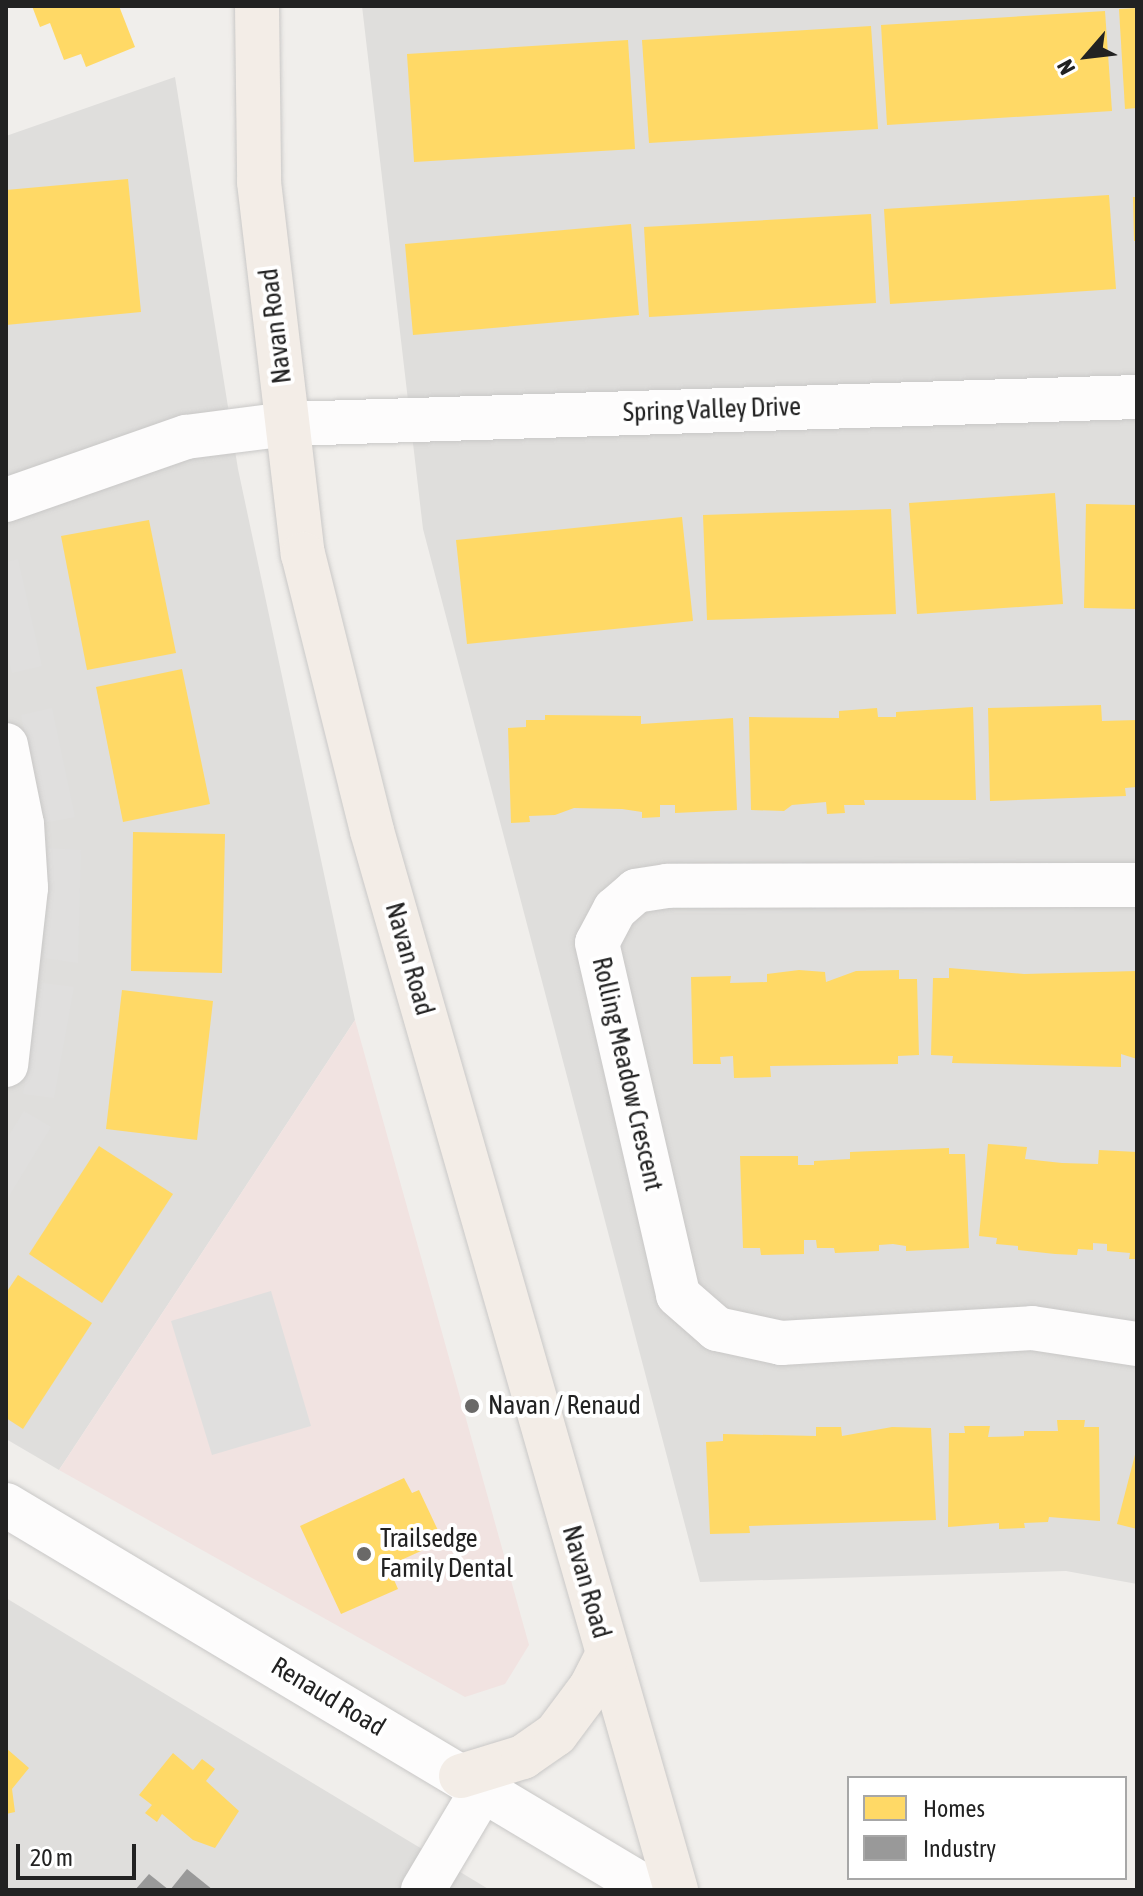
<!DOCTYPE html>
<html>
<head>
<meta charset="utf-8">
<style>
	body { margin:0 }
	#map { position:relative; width:1143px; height:1896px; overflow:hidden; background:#f0eeeb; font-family:"Asap Condensed",sans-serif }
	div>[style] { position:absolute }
	.residential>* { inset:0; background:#dfdedc }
	.commercial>* { inset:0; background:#f1e3e1 }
	.parking>* { inset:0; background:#e0dfde }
	.homes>* { inset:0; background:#ffd966 }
	.industry>* { inset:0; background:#999 }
	.roads { filter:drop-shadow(0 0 2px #c9c8c7) drop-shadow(0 0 2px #c9c8c7) }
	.minor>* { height:44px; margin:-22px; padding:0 22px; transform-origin:22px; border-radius:22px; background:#fdfcfc }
	.major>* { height:44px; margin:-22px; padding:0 22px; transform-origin:22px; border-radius:22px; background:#f3ede7 }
	.dots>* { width:22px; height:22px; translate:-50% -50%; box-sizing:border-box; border:4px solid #fff; border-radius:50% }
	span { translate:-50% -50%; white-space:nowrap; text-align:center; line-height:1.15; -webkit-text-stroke:8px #fff; paint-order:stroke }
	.street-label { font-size:26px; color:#222 }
	.poi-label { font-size:26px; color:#222 }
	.left { translate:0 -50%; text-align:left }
	.frame { position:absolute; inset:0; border:8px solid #222; pointer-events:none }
	.legend { position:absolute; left:847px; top:1776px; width:280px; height:104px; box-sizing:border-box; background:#fff; border:2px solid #a7a7a7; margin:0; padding:10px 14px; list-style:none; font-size:24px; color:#222 }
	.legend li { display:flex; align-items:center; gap:16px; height:40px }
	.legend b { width:40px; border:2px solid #a7a7a7 }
	.north { position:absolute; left:1047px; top:16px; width:80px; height:80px; -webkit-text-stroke:6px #fff; paint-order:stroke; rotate:242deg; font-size:22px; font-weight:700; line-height:32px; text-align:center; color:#222 }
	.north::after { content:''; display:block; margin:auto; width:28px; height:36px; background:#222; clip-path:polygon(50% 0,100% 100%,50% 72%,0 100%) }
	.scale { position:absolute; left:16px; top:1844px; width:120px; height:36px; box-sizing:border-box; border:4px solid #222; border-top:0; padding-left:10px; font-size:24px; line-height:28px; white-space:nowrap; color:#222; -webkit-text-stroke:6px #fff; paint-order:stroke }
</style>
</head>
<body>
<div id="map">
	<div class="residential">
		<div style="clip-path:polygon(362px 6px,1137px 6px,1137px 1584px,1066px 1571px,700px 1582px,423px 529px)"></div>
		<div style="clip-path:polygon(175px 77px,238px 469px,355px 1020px,59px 1470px,6px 1439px,6px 136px)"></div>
		<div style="clip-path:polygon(6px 1598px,490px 1890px,6px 1890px)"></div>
	</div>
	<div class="commercial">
		<div style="clip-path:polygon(355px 1020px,529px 1645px,505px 1684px,465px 1697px,59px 1470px)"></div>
	</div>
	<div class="parking">
		<div style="clip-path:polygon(18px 559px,42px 666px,12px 673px,6px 648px,6px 562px)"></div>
		<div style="clip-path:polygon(52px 708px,75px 817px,44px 823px,21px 715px)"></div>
		<div style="clip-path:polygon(48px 848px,81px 850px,78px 963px,44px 958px)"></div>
		<div style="clip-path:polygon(42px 983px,74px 987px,54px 1098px,23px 1094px)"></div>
		<div style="clip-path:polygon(24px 1111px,51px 1127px,6px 1201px,6px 1140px)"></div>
		<div style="clip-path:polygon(271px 1291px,311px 1426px,212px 1455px,171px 1321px)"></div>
	</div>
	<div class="homes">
		<div style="clip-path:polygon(32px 6px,119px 6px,135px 47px,86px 67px,81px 54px,64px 60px,50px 23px,40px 27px)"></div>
		<div style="clip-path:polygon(1137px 8px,1137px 108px,1125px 109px,1119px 9px)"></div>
		<div style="clip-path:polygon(1105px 11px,1112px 111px,887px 125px,881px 25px)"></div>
		<div style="clip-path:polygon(871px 26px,878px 129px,649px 143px,642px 40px)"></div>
		<div style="clip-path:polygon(628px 40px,635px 149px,414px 162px,407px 54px)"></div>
		<div style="clip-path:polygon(128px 179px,141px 312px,6px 325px,6px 190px)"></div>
		<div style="clip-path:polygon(1109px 195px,1116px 289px,890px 304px,884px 209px)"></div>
		<div style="clip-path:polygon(1133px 197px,1137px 197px,1137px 241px,1134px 241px)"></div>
		<div style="clip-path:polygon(871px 214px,876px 303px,649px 317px,644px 227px)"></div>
		<div style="clip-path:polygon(631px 224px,639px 315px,413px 335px,405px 244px)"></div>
		<div style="clip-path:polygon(1055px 493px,1063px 604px,917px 614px,909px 503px)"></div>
		<div style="clip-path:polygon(1086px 504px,1137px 505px,1137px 609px,1084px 608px)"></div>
		<div style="clip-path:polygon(891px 509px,896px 614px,707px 620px,703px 515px)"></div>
		<div style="clip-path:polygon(682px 517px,693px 621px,467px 644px,456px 540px)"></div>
		<div style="clip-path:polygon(149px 520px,176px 653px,87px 670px,61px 536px)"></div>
		<div style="clip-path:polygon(182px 669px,210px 804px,123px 822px,96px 687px)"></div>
		<div style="clip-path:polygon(1101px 705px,1102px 721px,1137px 720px,1137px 787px,1125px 788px,1126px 796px,990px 801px,988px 708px)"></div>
		<div style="clip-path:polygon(973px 707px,976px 800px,864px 800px,865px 805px,844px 805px,845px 813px,827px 814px,826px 802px,792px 805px,784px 811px,751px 810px,749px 717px,839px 718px,839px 711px,877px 708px,878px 717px,896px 717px,896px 712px)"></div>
		<div style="clip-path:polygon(545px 715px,641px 716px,641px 724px,733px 718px,737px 810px,675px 813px,675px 805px,660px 805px,660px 817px,642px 818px,642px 812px,622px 809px,574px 808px,555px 815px,529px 816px,530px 822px,511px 823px,508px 728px,526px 727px,526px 720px,545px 720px)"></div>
		<div style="clip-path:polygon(133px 832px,225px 834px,222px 973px,131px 971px)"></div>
		<div style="clip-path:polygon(949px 968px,1024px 974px,1137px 971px,1137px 1059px,1121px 1054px,1121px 1067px,952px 1063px,953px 1056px,931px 1055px,933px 978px,949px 978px)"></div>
		<div style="clip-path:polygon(799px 970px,825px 972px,826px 982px,856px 971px,899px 970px,899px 979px,917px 979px,919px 1055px,898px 1056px,898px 1064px,770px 1066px,771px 1077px,734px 1078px,733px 1056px,720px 1057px,721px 1064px,693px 1064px,691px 977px,731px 976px,730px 983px,767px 982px,767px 974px)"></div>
		<div style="clip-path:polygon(122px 990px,213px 1001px,197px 1140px,106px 1129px)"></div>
		<div style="clip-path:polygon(988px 1144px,1027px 1147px,1025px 1159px,1062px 1163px,1098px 1164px,1099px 1150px,1137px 1152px,1137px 1259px,1129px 1259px,1130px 1253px,1107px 1251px,1107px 1244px,1093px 1243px,1093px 1250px,1078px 1249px,1077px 1255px,1055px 1254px,1018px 1250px,1018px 1246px,996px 1244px,997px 1238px,979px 1236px)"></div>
		<div style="clip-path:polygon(99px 1146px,173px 1194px,102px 1303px,29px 1254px)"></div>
		<div style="clip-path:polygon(949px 1148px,949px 1154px,965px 1154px,969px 1248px,906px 1251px,906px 1246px,893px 1244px,879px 1245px,879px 1251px,835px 1253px,834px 1248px,817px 1248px,816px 1240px,804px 1240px,804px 1254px,761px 1255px,760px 1248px,743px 1248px,740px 1156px,798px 1156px,798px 1165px,814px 1165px,814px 1161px,850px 1159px,850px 1152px)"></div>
		<div style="clip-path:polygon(18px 1275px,92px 1323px,23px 1429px,6px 1418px,6px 1293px)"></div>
		<div style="clip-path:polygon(1057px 1420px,1085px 1420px,1084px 1427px,1099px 1427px,1100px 1521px,1049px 1517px,1048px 1522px,1024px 1523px,1025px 1528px,999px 1529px,999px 1523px,948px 1527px,949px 1433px,965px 1433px,964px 1426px,990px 1426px,988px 1437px,1024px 1436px,1024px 1431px,1058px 1431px)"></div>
		<div style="clip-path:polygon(816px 1427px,841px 1427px,842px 1436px,892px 1427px,931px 1428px,936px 1520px,749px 1526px,750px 1533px,710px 1534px,706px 1442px,723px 1441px,723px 1434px,816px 1436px)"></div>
		<div style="clip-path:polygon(1136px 1451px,1137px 1451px,1137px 1529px,1117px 1524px)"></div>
		<div style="clip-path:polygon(404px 1478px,412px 1493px,419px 1490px,443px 1541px,388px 1566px,398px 1589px,341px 1614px,300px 1526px)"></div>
		<div style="clip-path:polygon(6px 1748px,29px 1768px,12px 1789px,15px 1812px,6px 1814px)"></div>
		<div style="clip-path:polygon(173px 1753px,193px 1770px,202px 1759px,215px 1769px,206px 1781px,239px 1811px,215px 1848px,193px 1840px,162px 1814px,157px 1822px,145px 1813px,152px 1805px,139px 1795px)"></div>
	</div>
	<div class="industry">
		<div style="clip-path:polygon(187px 1869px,213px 1890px,170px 1890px)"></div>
		<div style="clip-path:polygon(149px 1874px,169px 1890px,135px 1890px)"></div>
	</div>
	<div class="roads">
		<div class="minor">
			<div style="left:6px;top:500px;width:191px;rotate:-19.3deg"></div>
			<div style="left:186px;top:437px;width:103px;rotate:-7.3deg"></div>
			<div style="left:288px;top:424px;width:849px;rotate:-1.82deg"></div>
			<div style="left:6px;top:745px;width:81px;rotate:78.6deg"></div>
			<div style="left:22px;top:824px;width:64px;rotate:86.4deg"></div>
			<div style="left:26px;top:888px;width:178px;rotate:96.4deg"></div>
			<div style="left:1137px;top:885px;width:470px;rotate:179.9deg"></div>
			<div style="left:667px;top:886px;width:31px;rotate:171deg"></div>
			<div style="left:636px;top:891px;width:28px;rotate:139deg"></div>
			<div style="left:615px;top:909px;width:38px;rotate:118deg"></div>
			<div style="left:597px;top:943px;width:361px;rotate:77deg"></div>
			<div style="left:678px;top:1295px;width:52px;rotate:41.1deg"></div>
			<div style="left:717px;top:1329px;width:66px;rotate:12.3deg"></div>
			<div style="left:781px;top:1343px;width:251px;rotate:-3.4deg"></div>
			<div style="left:1032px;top:1328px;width:106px;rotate:8.7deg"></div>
			<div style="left:6px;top:1505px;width:750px;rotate:30.87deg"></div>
			<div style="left:423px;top:1890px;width:117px;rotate:-59.3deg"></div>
		</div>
		<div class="major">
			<div style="left:257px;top:6px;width:176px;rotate:89.3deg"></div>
			<div style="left:259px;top:182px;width:375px;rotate:83.3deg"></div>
			<div style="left:303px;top:554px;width:285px;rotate:76deg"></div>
			<div style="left:372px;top:831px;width:1102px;rotate:73.98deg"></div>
			<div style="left:461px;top:1776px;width:65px;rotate:-17deg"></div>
			<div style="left:523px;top:1757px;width:40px;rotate:-34.9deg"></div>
			<div style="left:556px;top:1734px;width:59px;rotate:-53.3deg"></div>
			<div style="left:591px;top:1687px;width:36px;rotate:-63deg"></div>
		</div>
	</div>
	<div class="dots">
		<div style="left:472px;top:1406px;background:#6a6968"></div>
		<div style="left:364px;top:1554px;background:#6a6968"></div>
	</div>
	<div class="street-label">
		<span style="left:276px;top:326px;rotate:-97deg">Navan Road</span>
		<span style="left:712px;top:410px;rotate:-2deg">Spring Valley Drive</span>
		<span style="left:409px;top:959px;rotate:74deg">Navan Road</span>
		<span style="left:627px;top:1074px;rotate:77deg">Rolling Meadow Crescent</span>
		<span style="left:586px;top:1582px;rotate:74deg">Navan Road</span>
		<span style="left:328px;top:1697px;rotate:31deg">Renaud Road</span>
	</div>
	<div class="poi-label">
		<span class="left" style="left:488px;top:1406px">Navan / Renaud</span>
		<span class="left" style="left:380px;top:1554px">Trailsedge<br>Family Dental</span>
	</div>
	<div class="frame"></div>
	<ul class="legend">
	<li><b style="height:22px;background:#ffd966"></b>Homes</li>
	<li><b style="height:22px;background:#999"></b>Industry</li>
	</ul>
	<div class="north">N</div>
	<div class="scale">20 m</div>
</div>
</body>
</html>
